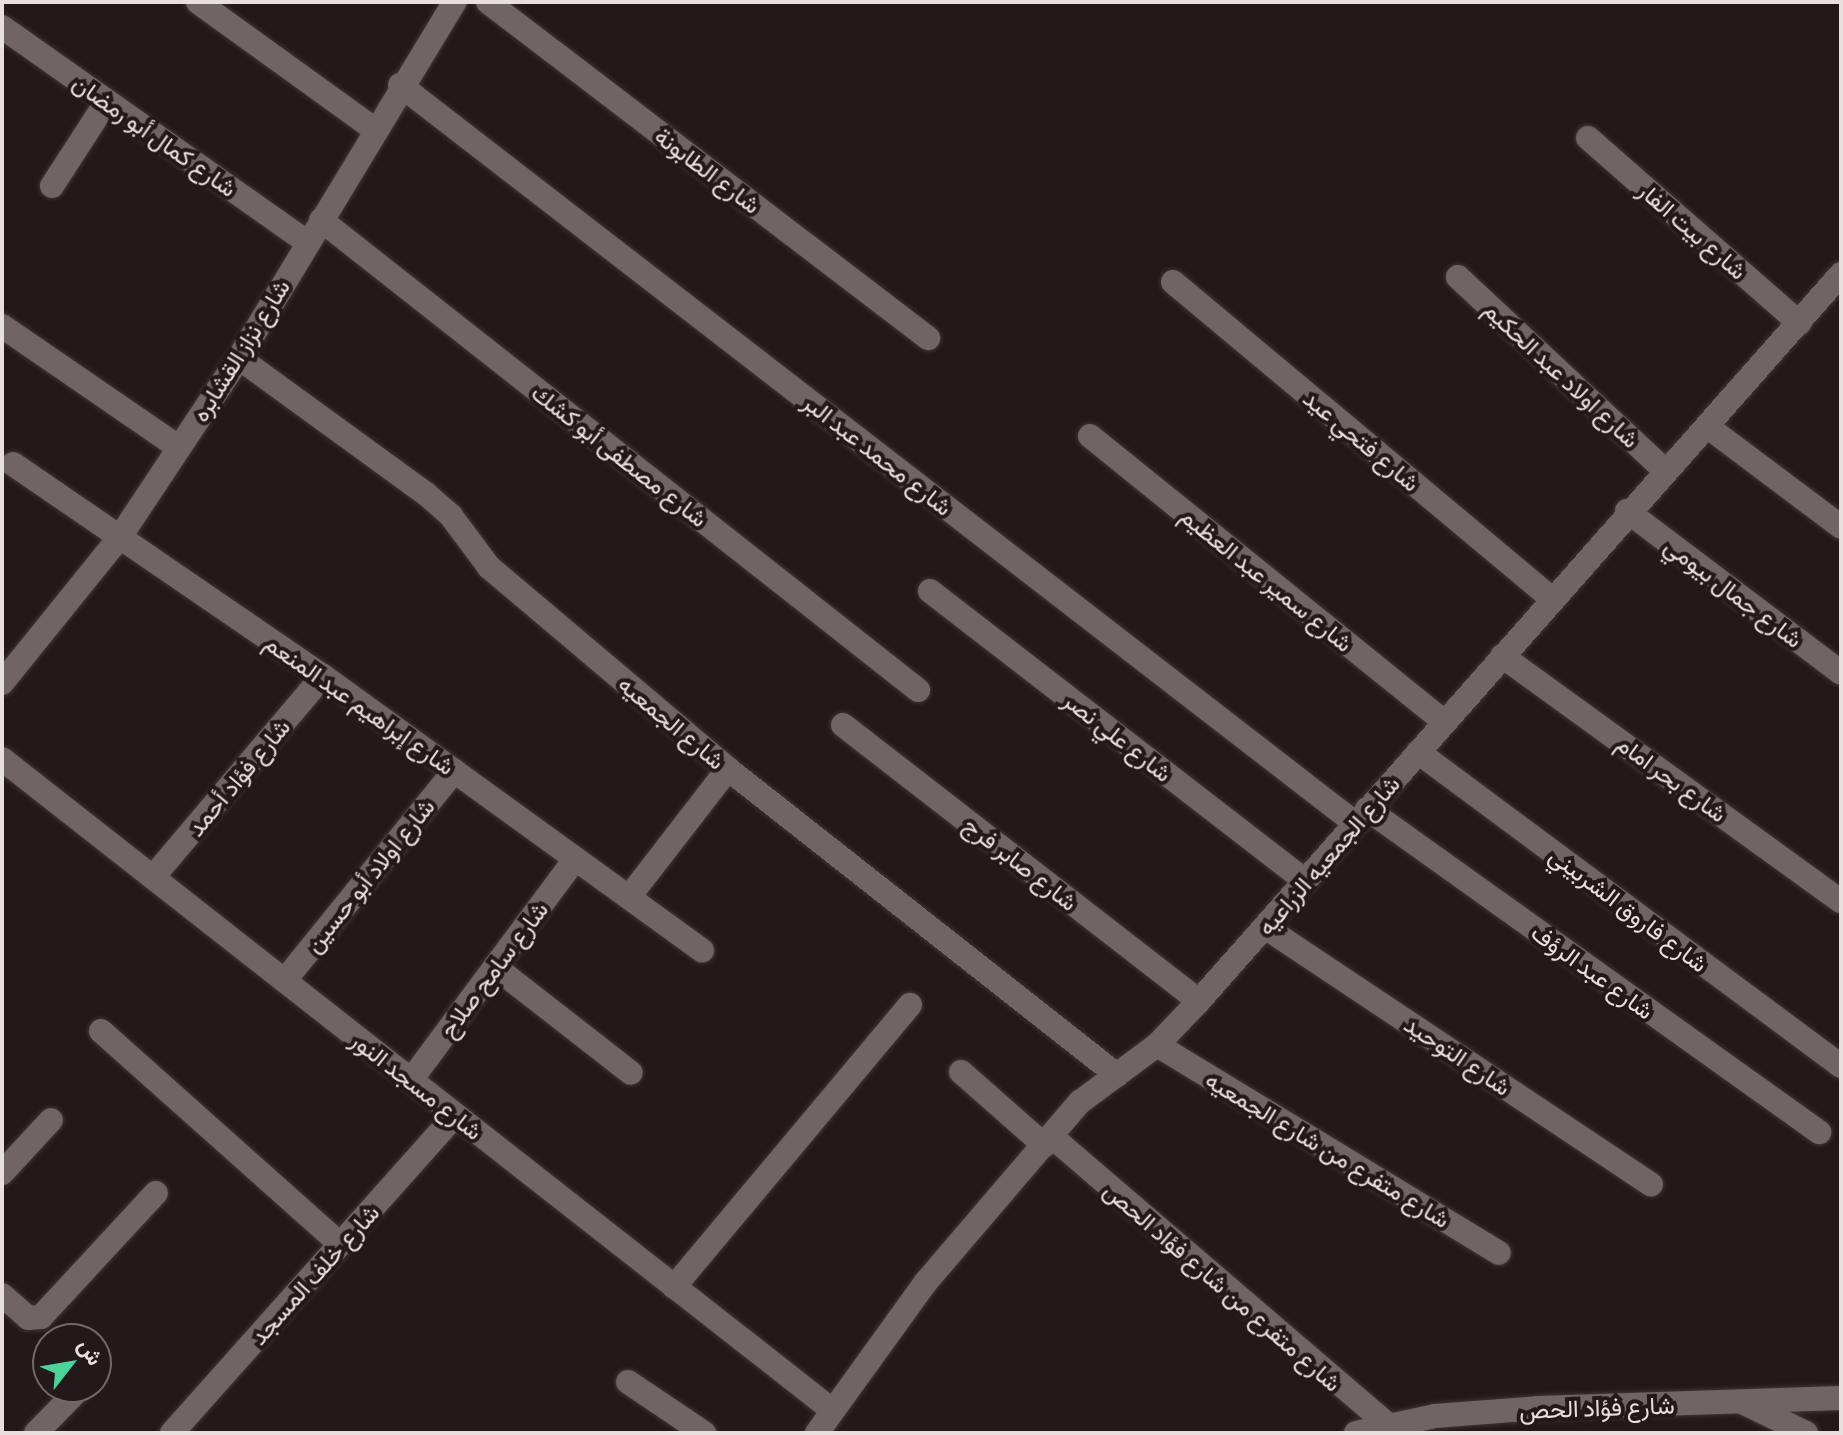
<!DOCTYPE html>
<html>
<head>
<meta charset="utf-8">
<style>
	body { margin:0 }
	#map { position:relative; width:1843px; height:1435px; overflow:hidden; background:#24191a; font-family:Commissioner,Vazirmatn,sans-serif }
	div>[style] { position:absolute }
	.roads { filter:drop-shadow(0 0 2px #3d3535) drop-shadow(0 0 2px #3d3535) }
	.minor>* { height:24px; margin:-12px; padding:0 12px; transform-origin:12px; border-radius:12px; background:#716464 }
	span { translate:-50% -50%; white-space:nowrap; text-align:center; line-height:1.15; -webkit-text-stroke:8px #24191a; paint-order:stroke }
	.street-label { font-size:24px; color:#e8e0e0 }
	.frame { position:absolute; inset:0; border:4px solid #e8e0e0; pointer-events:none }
	.north { position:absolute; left:32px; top:1323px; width:80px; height:80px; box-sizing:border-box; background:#24191a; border:2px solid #726969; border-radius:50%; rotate:59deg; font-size:22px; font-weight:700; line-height:32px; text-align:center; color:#e8e0e0 }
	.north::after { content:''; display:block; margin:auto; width:28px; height:36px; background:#4cd39a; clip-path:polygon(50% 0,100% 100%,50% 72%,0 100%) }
</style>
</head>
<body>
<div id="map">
	<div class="roads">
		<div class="minor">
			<div style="left:198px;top:2px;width:217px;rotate:35.8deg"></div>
			<div style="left:488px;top:2px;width:554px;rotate:37.37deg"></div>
			<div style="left:2px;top:27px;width:373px;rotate:35.2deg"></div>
			<div style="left:400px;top:85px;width:1207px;rotate:37.7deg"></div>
			<div style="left:1588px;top:138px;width:281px;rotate:41.2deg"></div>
			<div style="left:52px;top:186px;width:101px;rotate:-57.1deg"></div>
			<div style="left:321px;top:220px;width:760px;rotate:38.21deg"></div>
			<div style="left:1458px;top:277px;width:284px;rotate:43.1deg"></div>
			<div style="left:1173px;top:282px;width:494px;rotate:39.9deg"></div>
			<div style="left:2px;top:326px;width:214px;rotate:34.5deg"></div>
			<div style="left:239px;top:358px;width:230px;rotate:36deg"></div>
			<div style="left:425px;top:493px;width:35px;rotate:41deg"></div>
			<div style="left:451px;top:516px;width:64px;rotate:53.3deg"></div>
			<div style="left:489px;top:567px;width:313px;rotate:40.2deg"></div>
			<div style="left:728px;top:769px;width:495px;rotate:38.2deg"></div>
			<div style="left:1708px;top:427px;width:166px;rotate:36.9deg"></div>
			<div style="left:1090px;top:436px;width:455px;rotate:38.9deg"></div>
			<div style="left:13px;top:464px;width:376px;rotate:34.4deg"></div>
			<div style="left:323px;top:676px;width:468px;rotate:35.9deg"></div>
			<div style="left:1627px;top:511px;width:268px;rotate:37.1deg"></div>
			<div style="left:930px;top:591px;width:474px;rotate:37.7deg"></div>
			<div style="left:1502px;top:656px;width:418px;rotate:35.9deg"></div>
			<div style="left:2px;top:683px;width:188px;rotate:-51.1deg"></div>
			<div style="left:120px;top:537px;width:215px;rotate:-56.4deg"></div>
			<div style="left:239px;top:358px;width:416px;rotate:-58.8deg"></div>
			<div style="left:843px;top:725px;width:450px;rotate:37.8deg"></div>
			<div style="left:1418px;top:752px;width:527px;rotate:36.59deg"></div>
			<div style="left:2px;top:759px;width:1055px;rotate:38.11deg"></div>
			<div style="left:1367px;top:809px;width:556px;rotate:35.55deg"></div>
			<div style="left:153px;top:877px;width:263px;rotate:-49.8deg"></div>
			<div style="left:629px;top:897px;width:162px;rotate:-52.3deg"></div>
			<div style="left:1265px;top:927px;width:464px;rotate:33.7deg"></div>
			<div style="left:495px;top:967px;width:172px;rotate:37.9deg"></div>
			<div style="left:285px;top:980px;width:269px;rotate:-51deg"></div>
			<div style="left:101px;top:1031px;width:320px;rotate:41.7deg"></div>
			<div style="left:1157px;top:1045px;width:400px;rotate:31.3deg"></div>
			<div style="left:961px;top:1072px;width:111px;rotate:41.3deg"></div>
			<div style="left:411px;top:1080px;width:275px;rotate:-53.4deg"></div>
			<div style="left:1051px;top:1136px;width:453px;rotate:40.6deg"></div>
			<div style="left:2px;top:1173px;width:72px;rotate:-47.2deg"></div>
			<div style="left:674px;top:1287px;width:368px;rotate:-50.1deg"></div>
			<div style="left:2px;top:1295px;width:35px;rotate:41deg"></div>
			<div style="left:28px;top:1318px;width:13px;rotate:-4deg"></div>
			<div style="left:41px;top:1317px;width:169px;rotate:-47.2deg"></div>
			<div style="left:628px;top:1382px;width:92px;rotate:33.9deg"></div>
			<div style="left:1744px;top:1403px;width:69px;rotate:25.8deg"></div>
			<div style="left:36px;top:1433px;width:64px;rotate:-45.6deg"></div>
			<div style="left:172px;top:1433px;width:426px;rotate:-48.3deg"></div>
			<div style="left:817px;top:1433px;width:186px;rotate:-54.2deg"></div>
			<div style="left:926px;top:1282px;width:237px;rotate:-49.5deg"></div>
			<div style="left:1080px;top:1102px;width:96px;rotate:-36.5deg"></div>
			<div style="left:1157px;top:1045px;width:61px;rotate:-46.3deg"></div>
			<div style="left:1199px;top:1001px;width:970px;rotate:-48.55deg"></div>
			<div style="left:1356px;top:1433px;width:81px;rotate:-12.1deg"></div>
			<div style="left:1435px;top:1416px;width:103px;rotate:-4.4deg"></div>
			<div style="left:1538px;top:1408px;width:303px;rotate:-1.9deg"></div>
		</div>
	</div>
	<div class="street-label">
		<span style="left:155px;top:135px;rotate:35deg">شارع كمال أبو رمضان</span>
		<span style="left:708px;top:170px;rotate:37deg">شارع الطابونة</span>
		<span style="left:1693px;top:230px;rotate:41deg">شارع بيت الفار</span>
		<span style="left:240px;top:350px;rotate:-58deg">شارع نزاز القشابره</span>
		<span style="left:1562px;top:374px;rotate:43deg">شارع اولاد عبد الحكيم</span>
		<span style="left:1362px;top:440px;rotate:40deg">شارع فتحي عيد</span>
		<span style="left:878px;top:454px;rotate:38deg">شارع محمد عبد البر</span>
		<span style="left:620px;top:455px;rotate:38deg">شارع مصطفى أبو كشك</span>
		<span style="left:1267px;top:579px;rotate:39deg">شارع سمير عبد العظيم</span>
		<span style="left:1734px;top:592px;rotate:37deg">شارع جمال بيومي</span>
		<span style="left:360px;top:704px;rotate:35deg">شارع إبراهيم عبد المنعم</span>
		<span style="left:672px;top:722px;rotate:40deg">شارع الجمعيه</span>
		<span style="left:1118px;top:736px;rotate:38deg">شارع علي نصر</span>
		<span style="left:238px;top:777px;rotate:-50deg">شارع فؤاد أحمد</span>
		<span style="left:1672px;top:778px;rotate:36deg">شارع بحر امام</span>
		<span style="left:1328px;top:855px;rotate:-49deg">شارع الجمعيه الزراعيه</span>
		<span style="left:1021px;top:863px;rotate:38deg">شارع صابر فرج</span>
		<span style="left:369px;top:875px;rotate:-51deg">شارع اولاد أبو حسين</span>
		<span style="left:1629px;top:909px;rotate:37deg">شارع فاروق الشربيني</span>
		<span style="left:493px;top:969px;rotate:-53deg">شارع سامح صلاح</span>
		<span style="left:1593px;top:971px;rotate:36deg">شارع عبد الرؤف</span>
		<span style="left:1458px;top:1055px;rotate:34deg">شارع التوحيد</span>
		<span style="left:417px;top:1085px;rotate:38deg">شارع مسجد النور</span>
		<span style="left:1328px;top:1149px;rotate:31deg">شارع متفرع من شارع الجمعيه</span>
		<span style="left:314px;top:1274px;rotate:-48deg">شارع خلف المسجد</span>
		<span style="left:1223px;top:1286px;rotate:41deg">شارع متفرع من شارع فؤاد الحص</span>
		<span style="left:1597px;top:1407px;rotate:-2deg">شارع فؤاد الحص</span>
	</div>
	<div class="frame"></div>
	<div class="north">ش</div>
</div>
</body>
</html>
